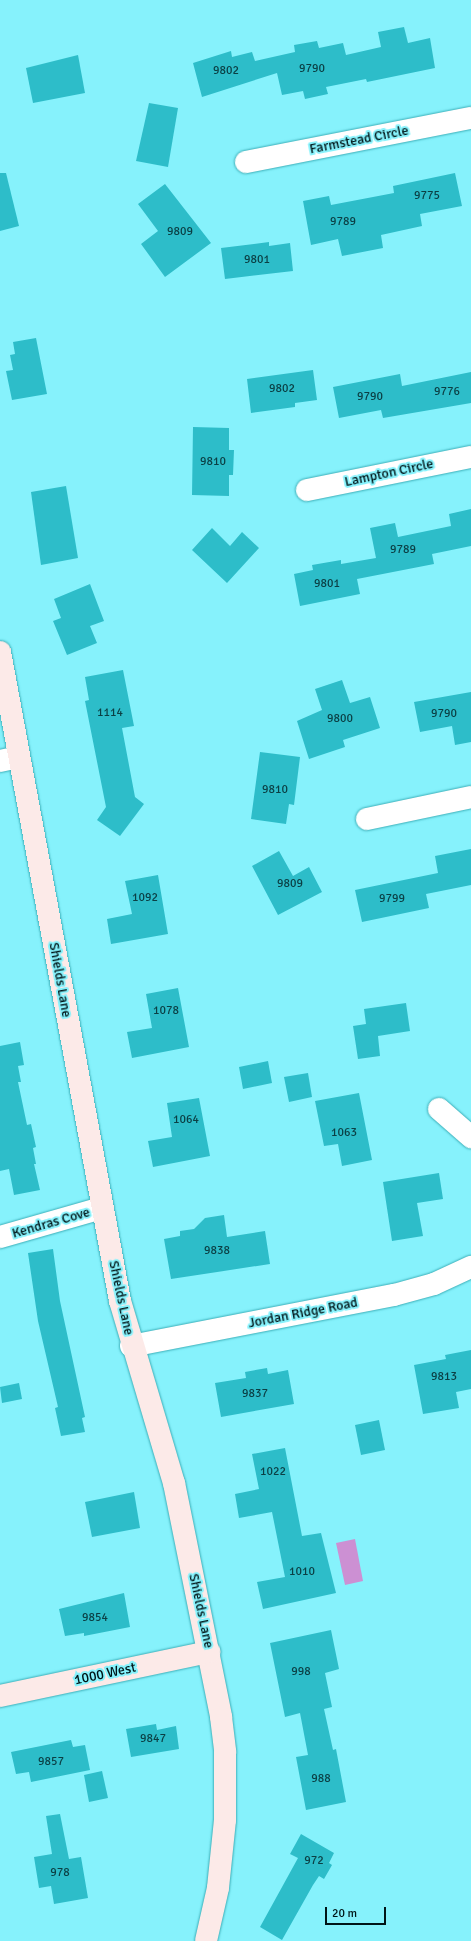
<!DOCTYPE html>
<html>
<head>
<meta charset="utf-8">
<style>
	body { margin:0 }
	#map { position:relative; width:471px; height:1941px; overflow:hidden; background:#86f2fc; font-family:Signika,sans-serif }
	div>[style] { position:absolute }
	.water>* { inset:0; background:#cc90d3 }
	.building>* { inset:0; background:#2dbdc9 }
	.roads { filter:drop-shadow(0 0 1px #3caeb8) drop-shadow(0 0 1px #3caeb8) }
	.street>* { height:22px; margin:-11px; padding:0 11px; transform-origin:11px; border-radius:11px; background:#fff }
	.secondary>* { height:22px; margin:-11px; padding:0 11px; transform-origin:11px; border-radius:11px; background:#fceae8 }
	span { translate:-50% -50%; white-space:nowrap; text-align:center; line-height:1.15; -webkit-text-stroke:4px #86f2fc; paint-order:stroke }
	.number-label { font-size:12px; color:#0b3f44 }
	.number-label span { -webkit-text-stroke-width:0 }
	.street-label { font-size:14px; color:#001517 }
	.scale { position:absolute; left:325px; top:1907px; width:61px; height:18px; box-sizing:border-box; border:2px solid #001517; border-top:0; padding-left:5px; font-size:12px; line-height:14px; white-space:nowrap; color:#001517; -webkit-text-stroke:3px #86f2fc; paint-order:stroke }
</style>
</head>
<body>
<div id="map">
	<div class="water">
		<div style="clip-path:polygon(355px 1539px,363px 1581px,345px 1585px,336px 1543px)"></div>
	</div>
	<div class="building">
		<div style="clip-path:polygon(404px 27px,408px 43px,430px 38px,435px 68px,367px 82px,366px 79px,326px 87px,328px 94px,305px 99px,303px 91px,282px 95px,277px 73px,202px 97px,193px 63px,231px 51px,232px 57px,252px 52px,255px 61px,295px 52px,294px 45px,317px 41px,319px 48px,343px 43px,346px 55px,381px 47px,378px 32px)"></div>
		<div style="clip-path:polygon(78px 55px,85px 93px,33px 103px,26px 68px)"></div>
		<div style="clip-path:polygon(149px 103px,178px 108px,168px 167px,136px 161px)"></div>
		<div style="clip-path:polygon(0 173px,6px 173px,19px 226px,0 231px)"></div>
		<div style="clip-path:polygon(455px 173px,462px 206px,420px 214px,422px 226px,381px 235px,383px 248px,342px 256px,338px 239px,311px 245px,303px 201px,329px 196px,331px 205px,394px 193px,393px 186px)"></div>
		<div style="clip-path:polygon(165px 184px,211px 243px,165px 277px,141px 244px,158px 231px,138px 204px)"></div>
		<div style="clip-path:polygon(269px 242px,269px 246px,290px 243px,293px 271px,225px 279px,221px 248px)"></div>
		<div style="clip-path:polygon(36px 338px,47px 394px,12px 400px,6px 371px,13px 370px,10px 355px,15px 354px,13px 342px)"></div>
		<div style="clip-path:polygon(313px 370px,317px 400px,295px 403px,295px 407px,251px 413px,247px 379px)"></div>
		<div style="clip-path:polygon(471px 372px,471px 403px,383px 418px,381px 410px,339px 418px,333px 387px,400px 374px,402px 386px)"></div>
		<div style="clip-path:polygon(193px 427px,229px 428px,229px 450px,234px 450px,233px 475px,229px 475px,229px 496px,192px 495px)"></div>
		<div style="clip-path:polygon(66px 486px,78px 558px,41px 565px,31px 492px)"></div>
		<div style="clip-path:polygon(471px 509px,471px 546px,432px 554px,434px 564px,357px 579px,360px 594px,300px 606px,294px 574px,313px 570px,312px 565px,341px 560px,341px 564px,376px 558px,370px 528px,395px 523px,398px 537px,451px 526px,449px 514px)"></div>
		<div style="clip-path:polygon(212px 528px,230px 546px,242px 532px,259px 548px,227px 583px,192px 550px)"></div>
		<div style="clip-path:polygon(90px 584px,104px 621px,90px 626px,97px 643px,67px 655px,53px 621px,61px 618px,54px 599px)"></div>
		<div style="clip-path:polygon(123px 670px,134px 726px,122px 728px,135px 797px,144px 804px,120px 836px,97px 820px,106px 807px,85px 701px,89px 700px,85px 677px)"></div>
		<div style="clip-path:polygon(342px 680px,350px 703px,370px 697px,380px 728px,343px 740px,345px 747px,309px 759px,297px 721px,322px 710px,315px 689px)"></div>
		<div style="clip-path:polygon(471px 692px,471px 742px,455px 745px,452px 726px,420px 732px,414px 702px)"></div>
		<div style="clip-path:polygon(260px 752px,300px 757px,294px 805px,289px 804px,286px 824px,251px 819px)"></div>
		<div style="clip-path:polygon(471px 849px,471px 885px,426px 894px,429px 908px,362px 922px,355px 890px,438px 873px,435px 856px)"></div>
		<div style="clip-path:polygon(279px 851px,293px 876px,309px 867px,322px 892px,278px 915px,252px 866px)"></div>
		<div style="clip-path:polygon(158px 875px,168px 934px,111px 944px,107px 919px,132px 914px,125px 881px)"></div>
		<div style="clip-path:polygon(178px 988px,189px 1047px,132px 1058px,127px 1032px,152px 1028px,146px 994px)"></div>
		<div style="clip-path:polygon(406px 1003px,410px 1031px,378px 1036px,380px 1056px,358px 1059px,353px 1026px,366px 1024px,364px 1009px)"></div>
		<div style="clip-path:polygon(20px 1042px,24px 1065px,18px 1066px,21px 1082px,18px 1082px,27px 1125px,31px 1124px,36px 1147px,33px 1148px,36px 1164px,34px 1164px,40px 1190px,14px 1195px,9px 1169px,0 1171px,0 1046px)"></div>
		<div style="clip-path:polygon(268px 1061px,272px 1083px,243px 1089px,239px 1067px)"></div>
		<div style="clip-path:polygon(308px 1073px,312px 1097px,289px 1102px,284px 1077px)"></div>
		<div style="clip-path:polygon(359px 1093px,372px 1160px,342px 1166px,338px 1144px,324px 1146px,315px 1101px)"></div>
		<div style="clip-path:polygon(199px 1098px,210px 1156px,153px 1167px,148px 1141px,172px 1137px,167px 1103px)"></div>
		<div style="clip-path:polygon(439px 1173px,443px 1199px,417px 1203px,423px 1236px,392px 1241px,383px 1182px)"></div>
		<div style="clip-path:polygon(224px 1215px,227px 1237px,265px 1231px,270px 1264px,171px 1279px,164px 1239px,180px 1236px,180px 1231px,194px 1229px,205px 1218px)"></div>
		<div style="clip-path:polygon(53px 1249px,60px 1301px,85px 1417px,82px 1418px,85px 1432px,61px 1436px,55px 1408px,58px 1407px,38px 1321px,28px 1253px)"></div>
		<div style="clip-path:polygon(471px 1350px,471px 1389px,456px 1392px,459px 1408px,423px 1414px,414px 1365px,446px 1359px,445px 1355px)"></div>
		<div style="clip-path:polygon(267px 1368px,268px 1374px,288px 1370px,294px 1404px,221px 1417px,215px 1383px,246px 1378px,245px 1372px)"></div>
		<div style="clip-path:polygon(19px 1383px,22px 1399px,2px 1403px,0 1387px)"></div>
		<div style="clip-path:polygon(379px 1420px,385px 1450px,361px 1455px,355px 1425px)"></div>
		<div style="clip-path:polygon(285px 1448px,302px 1536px,321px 1533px,336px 1593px,263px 1609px,257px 1582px,285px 1577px,272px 1512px,239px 1518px,235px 1494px,259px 1489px,252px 1454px)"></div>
		<div style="clip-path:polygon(134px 1492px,140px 1528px,92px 1537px,85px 1502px)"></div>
		<div style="clip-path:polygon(124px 1593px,130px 1627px,84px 1636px,84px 1633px,65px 1636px,59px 1609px)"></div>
		<div style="clip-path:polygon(331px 1630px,339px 1669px,325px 1673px,332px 1707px,324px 1709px,333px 1750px,336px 1749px,346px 1802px,306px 1810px,296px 1757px,308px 1755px,300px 1713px,285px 1717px,270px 1643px)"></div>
		<div style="clip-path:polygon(156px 1724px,157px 1730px,176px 1726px,179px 1749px,131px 1757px,126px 1729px)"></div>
		<div style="clip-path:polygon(71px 1740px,73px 1747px,85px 1745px,90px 1770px,31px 1782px,29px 1772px,16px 1774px,11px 1752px)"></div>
		<div style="clip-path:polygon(102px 1771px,108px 1798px,89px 1802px,84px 1775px)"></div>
		<div style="clip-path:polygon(60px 1814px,69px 1859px,81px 1857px,88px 1898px,54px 1904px,51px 1886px,39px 1888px,34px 1857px,52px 1854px,46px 1816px)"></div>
		<div style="clip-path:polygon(301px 1834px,334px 1853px,329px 1863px,332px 1865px,324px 1879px,319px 1876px,313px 1885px,282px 1940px,260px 1927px,298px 1858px,290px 1854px)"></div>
	</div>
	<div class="roads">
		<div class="street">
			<div style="left:246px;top:162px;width:229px;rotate:-11.1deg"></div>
			<div style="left:307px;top:490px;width:167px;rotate:-11.4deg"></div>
			<div style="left:0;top:761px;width:19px;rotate:-12deg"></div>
			<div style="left:367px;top:819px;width:106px;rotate:-11.9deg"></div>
			<div style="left:439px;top:1109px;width:43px;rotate:41.2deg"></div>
			<div style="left:0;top:1237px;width:106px;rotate:-15.9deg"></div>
			<div style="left:131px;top:1346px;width:268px;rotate:-11deg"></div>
			<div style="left:394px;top:1295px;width:41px;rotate:-15.4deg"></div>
			<div style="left:434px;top:1284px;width:41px;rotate:-24.7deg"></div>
		</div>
		<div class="secondary">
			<div style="left:0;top:652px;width:660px;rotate:79.52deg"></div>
			<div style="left:120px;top:1301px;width:190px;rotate:73.5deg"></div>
			<div style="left:174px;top:1483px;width:239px;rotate:78.6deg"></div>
			<div style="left:221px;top:1717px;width:35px;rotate:83deg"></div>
			<div style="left:225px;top:1752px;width:68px;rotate:90deg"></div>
			<div style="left:225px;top:1820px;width:68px;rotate:95.9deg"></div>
			<div style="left:218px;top:1888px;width:54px;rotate:102.8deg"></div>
			<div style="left:0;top:1696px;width:214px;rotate:-11.9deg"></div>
		</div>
	</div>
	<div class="number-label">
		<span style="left:312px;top:69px">9790</span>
		<span style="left:226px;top:71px">9802</span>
		<span style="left:427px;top:196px">9775</span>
		<span style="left:343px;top:222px">9789</span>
		<span style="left:180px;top:232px">9809</span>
		<span style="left:257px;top:260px">9801</span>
		<span style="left:282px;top:389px">9802</span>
		<span style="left:447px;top:392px">9776</span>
		<span style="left:370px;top:397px">9790</span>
		<span style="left:213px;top:462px">9810</span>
		<span style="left:403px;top:550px">9789</span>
		<span style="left:327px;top:584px">9801</span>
		<span style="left:110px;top:713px">1114</span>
		<span style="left:444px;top:714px">9790</span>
		<span style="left:340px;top:719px">9800</span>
		<span style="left:275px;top:790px">9810</span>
		<span style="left:290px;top:884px">9809</span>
		<span style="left:145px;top:898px">1092</span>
		<span style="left:392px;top:899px">9799</span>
		<span style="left:166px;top:1011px">1078</span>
		<span style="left:186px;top:1120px">1064</span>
		<span style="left:344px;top:1133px">1063</span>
		<span style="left:217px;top:1251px">9838</span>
		<span style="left:444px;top:1377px">9813</span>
		<span style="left:255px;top:1394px">9837</span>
		<span style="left:273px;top:1472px">1022</span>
		<span style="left:302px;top:1572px">1010</span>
		<span style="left:95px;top:1618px">9854</span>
		<span style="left:301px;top:1672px">998</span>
		<span style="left:153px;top:1739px">9847</span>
		<span style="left:51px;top:1762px">9857</span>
		<span style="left:321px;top:1779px">988</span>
		<span style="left:314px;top:1861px">972</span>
		<span style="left:60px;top:1873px">978</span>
	</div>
	<div class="street-label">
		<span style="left:359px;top:140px;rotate:-11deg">Farmstead Circle</span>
		<span style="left:389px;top:473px;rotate:-12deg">Lampton Circle</span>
		<span style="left:60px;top:980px;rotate:80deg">Shields Lane</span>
		<span style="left:51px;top:1223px;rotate:-16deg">Kendras Cove</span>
		<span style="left:121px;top:1298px;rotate:78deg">Shields Lane</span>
		<span style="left:303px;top:1313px;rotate:-11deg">Jordan Ridge Road</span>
		<span style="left:201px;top:1611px;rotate:78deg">Shields Lane</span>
		<span style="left:105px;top:1674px;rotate:-12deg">1000 West</span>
	</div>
	<div class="scale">20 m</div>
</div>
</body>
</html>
